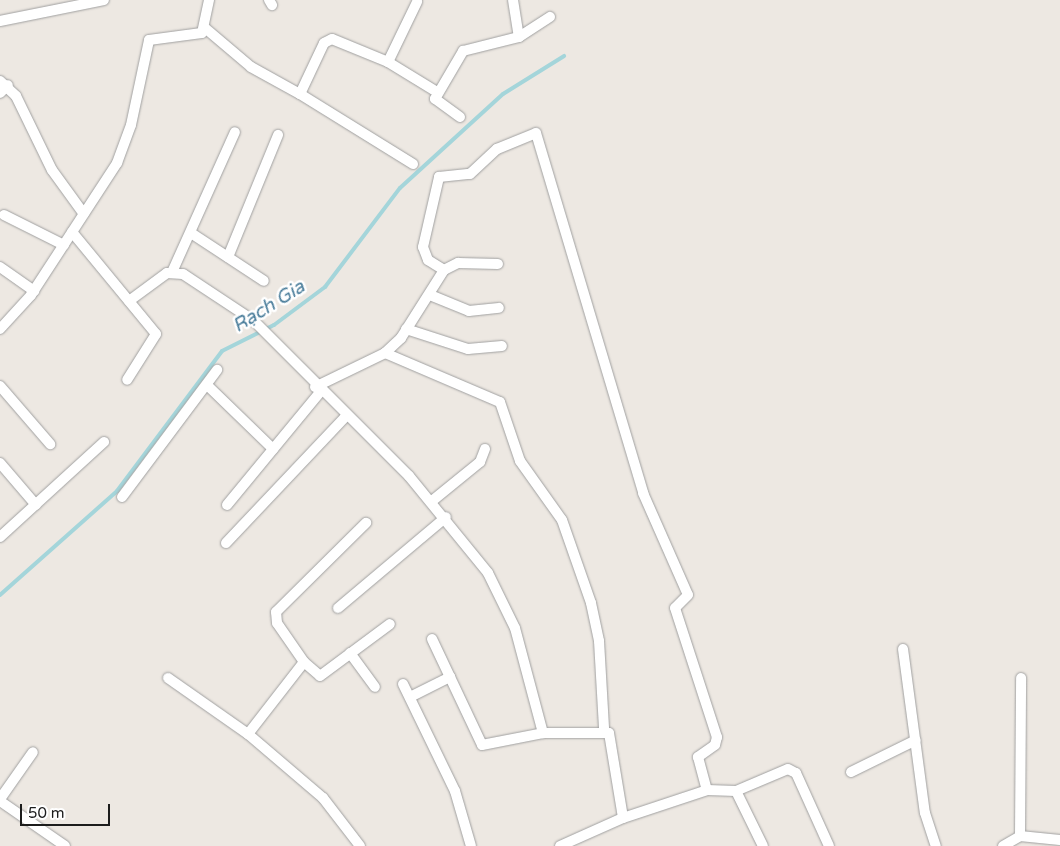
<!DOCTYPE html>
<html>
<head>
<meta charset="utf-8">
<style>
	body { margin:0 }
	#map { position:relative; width:1060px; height:846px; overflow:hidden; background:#ede8e2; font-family:"Varela Round",sans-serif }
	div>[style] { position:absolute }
	.stream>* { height:4px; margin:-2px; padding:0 2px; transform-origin:2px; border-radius:2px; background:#a4d5da }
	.roads { filter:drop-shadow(0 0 1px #a0a0a0) drop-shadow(0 0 1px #a0a0a0) }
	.minor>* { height:10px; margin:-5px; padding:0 5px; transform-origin:5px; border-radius:5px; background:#fff }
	span { translate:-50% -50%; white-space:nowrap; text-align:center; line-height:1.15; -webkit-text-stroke:5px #fff; paint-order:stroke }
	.water-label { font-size:19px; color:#477b99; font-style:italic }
	.scale { position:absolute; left:20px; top:804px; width:90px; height:22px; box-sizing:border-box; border:2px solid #1c1c1c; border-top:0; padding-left:6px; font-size:15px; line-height:18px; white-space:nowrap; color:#1c1c1c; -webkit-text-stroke:4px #fff; paint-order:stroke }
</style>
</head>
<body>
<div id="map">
	<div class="stream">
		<div style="left:0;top:595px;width:157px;rotate:-41.6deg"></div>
		<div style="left:117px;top:491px;width:175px;rotate:-53.1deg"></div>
		<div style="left:222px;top:351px;width:58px;rotate:-26.6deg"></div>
		<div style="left:274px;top:325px;width:64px;rotate:-36.7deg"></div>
		<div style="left:325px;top:287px;width:124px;rotate:-52.9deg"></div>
		<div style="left:400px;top:188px;width:139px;rotate:-42.4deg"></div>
		<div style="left:503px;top:94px;width:72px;rotate:-31.9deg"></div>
	</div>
	<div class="roads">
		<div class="minor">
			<div style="left:269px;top:0;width:6px;rotate:59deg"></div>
			<div style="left:513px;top:0;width:37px;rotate:81deg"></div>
			<div style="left:0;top:21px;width:106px;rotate:-11.4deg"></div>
			<div style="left:205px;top:28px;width:60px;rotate:40.3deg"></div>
			<div style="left:251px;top:67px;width:56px;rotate:28.9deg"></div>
			<div style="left:300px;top:94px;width:56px;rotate:-64.8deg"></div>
			<div style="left:324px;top:43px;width:9px;rotate:-27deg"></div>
			<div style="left:332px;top:39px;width:61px;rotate:22.3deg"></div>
			<div style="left:388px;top:62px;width:57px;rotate:31.5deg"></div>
			<div style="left:388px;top:62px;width:67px;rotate:-64.2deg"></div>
			<div style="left:0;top:81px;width:22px;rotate:43deg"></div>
			<div style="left:16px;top:96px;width:82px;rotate:64.1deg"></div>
			<div style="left:52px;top:170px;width:54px;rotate:54deg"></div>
			<div style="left:0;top:93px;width:11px;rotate:-45deg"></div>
			<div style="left:300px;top:94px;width:133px;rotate:31.8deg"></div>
			<div style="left:460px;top:117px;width:31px;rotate:-144deg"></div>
			<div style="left:435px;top:99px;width:56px;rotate:-59.7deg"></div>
			<div style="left:463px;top:51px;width:58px;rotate:-14deg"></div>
			<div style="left:519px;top:37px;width:37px;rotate:-33deg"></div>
			<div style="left:4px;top:215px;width:67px;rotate:26.6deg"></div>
			<div style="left:72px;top:232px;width:132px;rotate:50.5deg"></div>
			<div style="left:156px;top:334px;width:54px;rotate:122.2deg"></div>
			<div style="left:191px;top:233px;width:87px;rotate:33.3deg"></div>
			<div style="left:228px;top:257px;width:132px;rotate:-67.7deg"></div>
			<div style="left:0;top:267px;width:42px;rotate:35.2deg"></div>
			<div style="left:173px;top:270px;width:151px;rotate:-65.8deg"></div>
			<div style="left:444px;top:270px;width:19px;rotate:-148deg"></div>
			<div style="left:428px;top:260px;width:14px;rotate:-111deg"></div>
			<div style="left:423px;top:247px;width:72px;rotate:-77.1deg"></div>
			<div style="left:439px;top:177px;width:31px;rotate:-6deg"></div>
			<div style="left:470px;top:174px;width:37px;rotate:-43deg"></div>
			<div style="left:497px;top:149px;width:42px;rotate:-22.3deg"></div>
			<div style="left:536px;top:133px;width:376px;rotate:73.4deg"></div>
			<div style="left:643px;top:493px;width:111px;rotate:66.2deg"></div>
			<div style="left:688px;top:595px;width:18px;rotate:135deg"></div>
			<div style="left:675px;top:608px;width:136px;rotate:72deg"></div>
			<div style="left:717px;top:737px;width:8px;rotate:104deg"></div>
			<div style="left:715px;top:745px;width:21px;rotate:145deg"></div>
			<div style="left:698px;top:757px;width:34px;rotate:75deg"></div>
			<div style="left:430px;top:295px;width:42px;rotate:22.3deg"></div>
			<div style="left:469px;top:311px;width:30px;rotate:-6deg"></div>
			<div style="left:129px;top:301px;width:47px;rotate:-36.4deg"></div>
			<div style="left:167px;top:273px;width:16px;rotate:4deg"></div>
			<div style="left:183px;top:274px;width:85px;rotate:33.5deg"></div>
			<div style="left:254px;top:321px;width:219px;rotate:45deg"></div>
			<div style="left:409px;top:476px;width:125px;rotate:50.8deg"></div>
			<div style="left:488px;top:573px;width:61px;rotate:63.9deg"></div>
			<div style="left:515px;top:628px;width:109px;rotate:75.1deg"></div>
			<div style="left:543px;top:733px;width:66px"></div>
			<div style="left:609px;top:733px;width:86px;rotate:80.6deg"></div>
			<div style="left:0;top:329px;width:46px;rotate:-47.6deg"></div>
			<div style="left:31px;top:295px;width:158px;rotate:-56.9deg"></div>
			<div style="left:117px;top:163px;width:40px;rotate:-69.8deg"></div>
			<div style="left:131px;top:125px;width:87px;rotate:-78deg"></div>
			<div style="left:149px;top:40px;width:53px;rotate:-7.5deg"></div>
			<div style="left:202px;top:33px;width:34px;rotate:-78deg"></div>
			<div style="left:406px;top:329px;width:65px;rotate:17.9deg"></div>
			<div style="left:468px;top:349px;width:34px;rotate:-5deg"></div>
			<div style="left:385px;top:353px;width:22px;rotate:-43deg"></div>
			<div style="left:401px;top:338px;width:80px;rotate:-57.7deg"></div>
			<div style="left:444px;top:270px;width:16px;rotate:-27deg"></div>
			<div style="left:458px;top:263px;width:40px;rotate:1.4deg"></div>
			<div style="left:207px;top:385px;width:92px;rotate:44.1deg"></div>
			<div style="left:0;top:386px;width:77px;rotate:49.2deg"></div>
			<div style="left:315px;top:387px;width:78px;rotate:-25.9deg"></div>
			<div style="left:385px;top:353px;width:125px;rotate:23.1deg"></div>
			<div style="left:500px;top:402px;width:62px;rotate:71.3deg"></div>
			<div style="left:520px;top:461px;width:72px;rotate:54.6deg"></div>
			<div style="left:562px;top:520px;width:88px;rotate:70.7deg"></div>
			<div style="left:591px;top:603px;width:39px;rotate:78deg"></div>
			<div style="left:599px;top:641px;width:88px;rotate:86.7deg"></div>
			<div style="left:0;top:463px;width:55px;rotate:49.4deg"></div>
			<div style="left:122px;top:497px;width:159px;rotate:-53.2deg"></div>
			<div style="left:432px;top:501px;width:62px;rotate:-39.1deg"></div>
			<div style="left:480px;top:462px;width:14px;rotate:-69deg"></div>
			<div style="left:227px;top:505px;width:146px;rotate:-50.5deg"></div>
			<div style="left:0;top:537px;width:141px;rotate:-42.4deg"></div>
			<div style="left:226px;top:543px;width:175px;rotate:-46.6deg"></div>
			<div style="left:338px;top:608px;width:141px;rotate:-40.1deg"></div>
			<div style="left:432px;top:639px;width:117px;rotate:64.7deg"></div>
			<div style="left:482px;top:745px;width:62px;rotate:-11.1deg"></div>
			<div style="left:903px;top:649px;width:165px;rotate:82.4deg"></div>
			<div style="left:925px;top:813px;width:35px;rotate:72deg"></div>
			<div style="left:350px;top:653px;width:42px;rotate:53.7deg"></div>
			<div style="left:304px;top:662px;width:21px;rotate:41deg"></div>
			<div style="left:320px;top:676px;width:87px;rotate:-36.6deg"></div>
			<div style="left:168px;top:678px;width:98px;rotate:35deg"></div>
			<div style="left:403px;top:684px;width:119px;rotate:64.1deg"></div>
			<div style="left:455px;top:791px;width:57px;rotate:73.8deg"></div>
			<div style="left:410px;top:697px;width:45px;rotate:-26.6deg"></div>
			<div style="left:851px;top:772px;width:72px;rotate:-26.2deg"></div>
			<div style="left:736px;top:791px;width:61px;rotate:63.9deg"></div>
			<div style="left:0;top:799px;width:57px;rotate:-54.9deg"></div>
			<div style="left:0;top:801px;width:79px;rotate:34.7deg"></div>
			<div style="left:1020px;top:836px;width:158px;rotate:-89.6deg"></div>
			<div style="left:360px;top:846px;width:61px;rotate:-127.6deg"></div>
			<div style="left:323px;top:798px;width:99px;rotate:-139.5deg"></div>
			<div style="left:248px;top:734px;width:91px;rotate:-52.1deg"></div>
			<div style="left:304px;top:662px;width:47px;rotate:-124.7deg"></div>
			<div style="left:277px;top:623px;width:11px;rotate:-95deg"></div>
			<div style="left:276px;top:612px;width:127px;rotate:-44.7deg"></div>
			<div style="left:560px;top:846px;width:69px;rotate:-24deg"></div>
			<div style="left:623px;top:818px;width:89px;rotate:-18.4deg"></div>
			<div style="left:707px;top:790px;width:29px;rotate:2deg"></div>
			<div style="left:736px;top:791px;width:56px;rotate:-22.9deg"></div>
			<div style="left:788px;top:769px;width:9px;rotate:27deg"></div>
			<div style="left:796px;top:773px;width:80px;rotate:65.7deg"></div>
			<div style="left:1003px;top:846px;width:20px;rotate:-30deg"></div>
			<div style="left:1020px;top:836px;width:40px;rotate:5.7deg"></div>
		</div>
	</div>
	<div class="water-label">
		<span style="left:269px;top:307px;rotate:-32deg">Rạch Gia</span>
	</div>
	<div class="scale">50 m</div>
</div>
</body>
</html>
